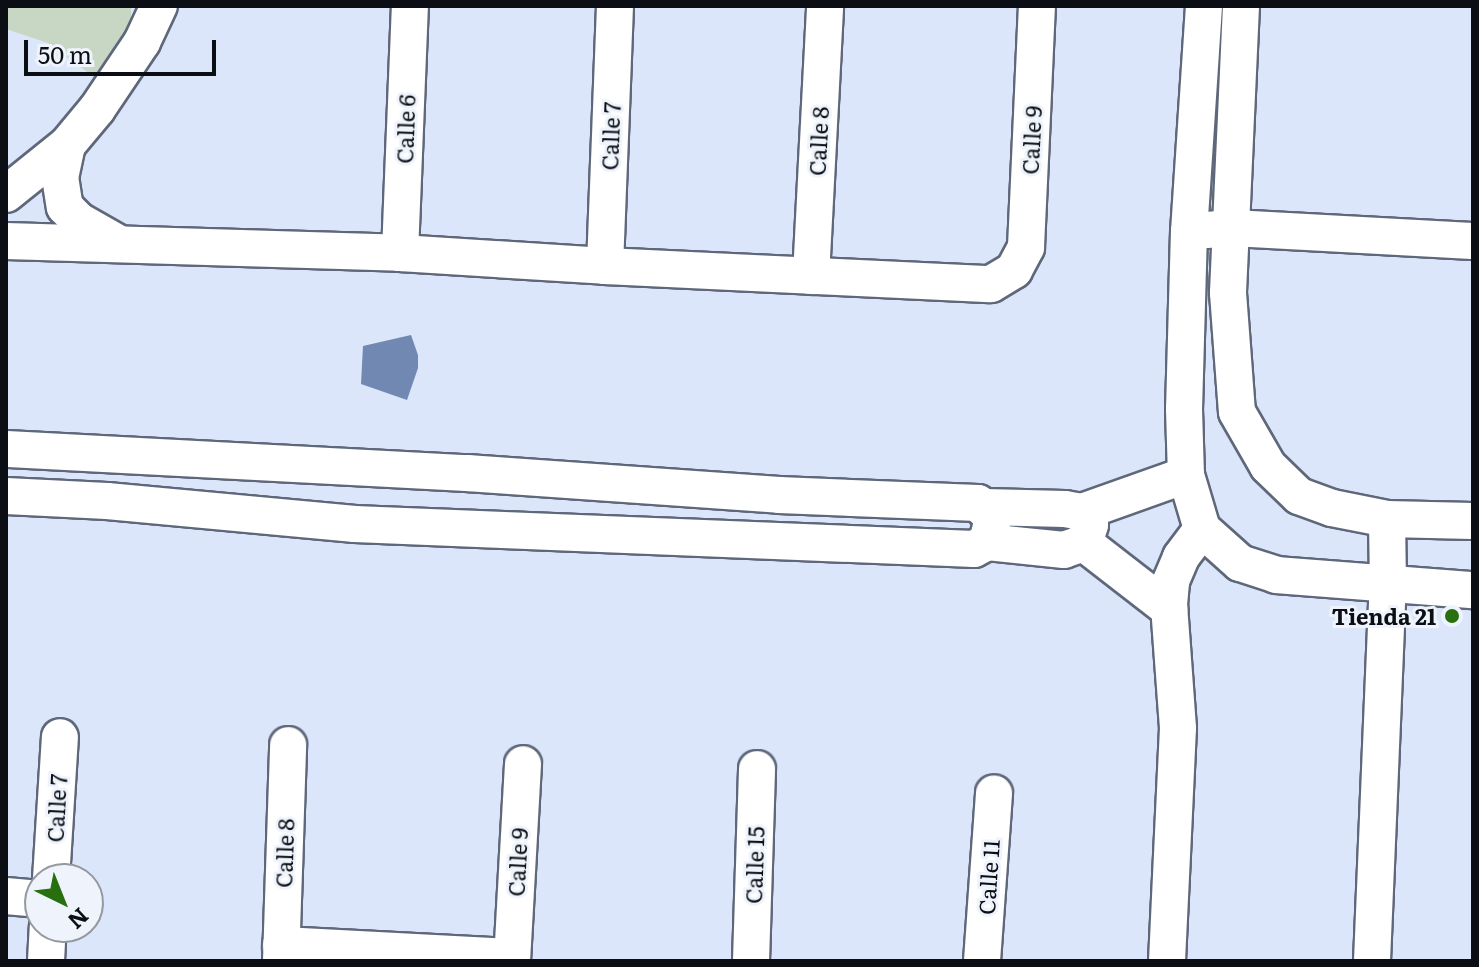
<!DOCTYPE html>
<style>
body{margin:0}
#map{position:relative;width:1479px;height:967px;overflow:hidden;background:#dbe6fa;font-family:Literata,serif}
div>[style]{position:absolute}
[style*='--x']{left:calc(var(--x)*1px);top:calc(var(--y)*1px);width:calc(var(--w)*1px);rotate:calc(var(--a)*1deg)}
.water>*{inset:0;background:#7188b2}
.building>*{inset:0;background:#c8d6c4}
.roads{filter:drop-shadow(2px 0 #5f687a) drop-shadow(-2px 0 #5f687a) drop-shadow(0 2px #5f687a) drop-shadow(0 -2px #5f687a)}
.minor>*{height:36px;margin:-18px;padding:0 18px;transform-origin:18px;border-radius:18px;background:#fff}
.dots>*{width:22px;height:22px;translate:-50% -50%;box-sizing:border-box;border:4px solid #eff3fb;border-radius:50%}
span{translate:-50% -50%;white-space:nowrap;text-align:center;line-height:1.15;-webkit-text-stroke:6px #eff3fb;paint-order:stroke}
.street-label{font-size:22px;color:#0b0f15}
.poi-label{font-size:22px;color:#0b0f15;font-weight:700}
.right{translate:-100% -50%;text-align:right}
.frame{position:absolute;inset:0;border:8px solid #0b0f15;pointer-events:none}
.north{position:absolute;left:24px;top:863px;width:80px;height:80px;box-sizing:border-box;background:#eff3fb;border:2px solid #94989f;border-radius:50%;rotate:137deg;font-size:22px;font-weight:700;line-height:32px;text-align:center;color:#0b0f15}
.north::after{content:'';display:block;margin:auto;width:28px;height:36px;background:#286f0f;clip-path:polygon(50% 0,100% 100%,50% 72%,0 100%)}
.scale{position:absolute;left:24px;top:40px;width:192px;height:36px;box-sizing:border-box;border:4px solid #0b0f15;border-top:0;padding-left:10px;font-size:24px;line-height:28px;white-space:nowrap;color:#0b0f15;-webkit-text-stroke:6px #eff3fb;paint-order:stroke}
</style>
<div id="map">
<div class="water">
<div style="clip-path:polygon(411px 335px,418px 355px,418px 368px,407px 400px,361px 384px,363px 346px)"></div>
</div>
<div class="building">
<div style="clip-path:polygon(6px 6px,131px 6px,131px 22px,128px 39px,107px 68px,94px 77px,48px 43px,6px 29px)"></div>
</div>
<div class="roads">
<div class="minor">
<div style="--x:1204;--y:6;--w:225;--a:93.8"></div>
<div style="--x:1189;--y:231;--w:178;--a:91.6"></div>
<div style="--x:1184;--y:409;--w:66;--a:88.3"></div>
<div style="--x:1186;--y:475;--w:56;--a:73.5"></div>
<div style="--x:1202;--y:529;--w:51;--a:41.8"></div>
<div style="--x:1240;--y:563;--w:38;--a:18"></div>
<div style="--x:1276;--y:575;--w:198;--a:4.4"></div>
<div style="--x:1241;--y:6;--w:287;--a:92.6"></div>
<div style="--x:1228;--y:293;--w:119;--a:85.7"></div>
<div style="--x:1237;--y:412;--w:62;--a:60.1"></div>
<div style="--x:1268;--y:466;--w:43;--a:44.1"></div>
<div style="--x:1299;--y:496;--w:35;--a:20"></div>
<div style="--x:1332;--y:508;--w:56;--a:11.3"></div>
<div style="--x:1387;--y:519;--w:86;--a:1.3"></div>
<div style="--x:67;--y:145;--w:33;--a:102"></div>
<div style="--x:60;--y:177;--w:30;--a:81"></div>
<div style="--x:65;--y:207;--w:20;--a:45"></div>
<div style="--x:79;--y:221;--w:43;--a:29.6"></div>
<div style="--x:6;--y:194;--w:78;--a:-38.8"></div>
<div style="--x:67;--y:145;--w:47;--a:-50.2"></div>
<div style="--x:97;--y:109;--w:81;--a:-56.1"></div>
<div style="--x:142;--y:42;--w:40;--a:-65"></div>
<div style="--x:1207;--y:230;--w:25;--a:-5"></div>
<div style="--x:1232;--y:228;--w:241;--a:3.1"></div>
<div style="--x:6;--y:241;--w:394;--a:1.7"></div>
<div style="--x:400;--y:253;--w:205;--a:3.6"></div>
<div style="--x:605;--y:266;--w:386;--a:2.7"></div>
<div style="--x:991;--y:284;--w:27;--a:-31"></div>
<div style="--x:1014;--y:270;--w:26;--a:-62"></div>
<div style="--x:1026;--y:247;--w:241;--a:-87.4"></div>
<div style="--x:400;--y:253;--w:247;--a:-87.7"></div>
<div style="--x:605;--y:266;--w:260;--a:-87.8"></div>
<div style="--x:811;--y:276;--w:270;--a:-87"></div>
<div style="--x:6;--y:449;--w:462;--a:3"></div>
<div style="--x:467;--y:473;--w:313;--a:4"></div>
<div style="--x:779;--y:495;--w:199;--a:2.3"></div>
<div style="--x:978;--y:503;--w:21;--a:45"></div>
<div style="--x:993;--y:518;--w:25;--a:104"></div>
<div style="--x:987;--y:542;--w:15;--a:152"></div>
<div style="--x:974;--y:549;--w:620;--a:-177.69"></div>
<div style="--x:355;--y:524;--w:249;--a:-174.7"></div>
<div style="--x:107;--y:501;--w:101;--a:-177.2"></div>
<div style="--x:985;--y:507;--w:80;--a:1.4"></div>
<div style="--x:1065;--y:509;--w:17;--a:10"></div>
<div style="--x:1082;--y:512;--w:15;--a:58"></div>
<div style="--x:1090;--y:525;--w:19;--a:108"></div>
<div style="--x:1084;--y:543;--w:21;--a:161"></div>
<div style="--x:1064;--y:550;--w:77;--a:-174.1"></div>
<div style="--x:1082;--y:512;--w:110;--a:-19.6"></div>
<div style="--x:1084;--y:543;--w:108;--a:37.8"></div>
<div style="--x:51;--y:879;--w:142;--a:-86.4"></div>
<div style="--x:6;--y:896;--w:34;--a:5"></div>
<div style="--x:281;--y:945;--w:231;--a:3"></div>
<div style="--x:46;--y:961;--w:34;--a:-87"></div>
<div style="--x:281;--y:961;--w:216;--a:-88.1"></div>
<div style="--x:512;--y:961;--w:197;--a:-86.8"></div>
<div style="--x:751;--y:961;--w:192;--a:-88.2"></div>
<div style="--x:982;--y:961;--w:168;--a:-85.9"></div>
<div style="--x:1167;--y:961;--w:233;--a:-87.3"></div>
<div style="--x:1178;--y:728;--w:123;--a:-94.2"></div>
<div style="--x:1169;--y:605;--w:24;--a:-85"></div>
<div style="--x:1171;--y:581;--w:26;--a:-67"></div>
<div style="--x:1181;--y:557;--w:35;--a:-53"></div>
<div style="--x:1372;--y:961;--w:377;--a:-87.6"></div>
<div style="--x:1388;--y:584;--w:65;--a:-90.9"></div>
</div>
</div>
<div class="dots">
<div style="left:1452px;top:616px;background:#286f0f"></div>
</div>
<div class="street-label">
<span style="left:405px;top:129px;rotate:-88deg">Calle 6</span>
<span style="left:610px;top:136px;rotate:-88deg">Calle 7</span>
<span style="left:1031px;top:140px;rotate:-87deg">Calle 9</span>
<span style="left:818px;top:141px;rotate:-87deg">Calle 8</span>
<span style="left:56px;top:808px;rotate:-87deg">Calle 7</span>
<span style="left:284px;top:853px;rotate:-88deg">Calle 8</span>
<span style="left:517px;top:862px;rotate:-87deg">Calle 9</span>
<span style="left:754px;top:865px;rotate:-88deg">Calle 15</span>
<span style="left:988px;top:877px;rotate:-86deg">Calle 11</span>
</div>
<div class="poi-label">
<span class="right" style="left:1436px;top:616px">Tienda 21</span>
</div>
<div class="frame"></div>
<div class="north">N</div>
<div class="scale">50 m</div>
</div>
